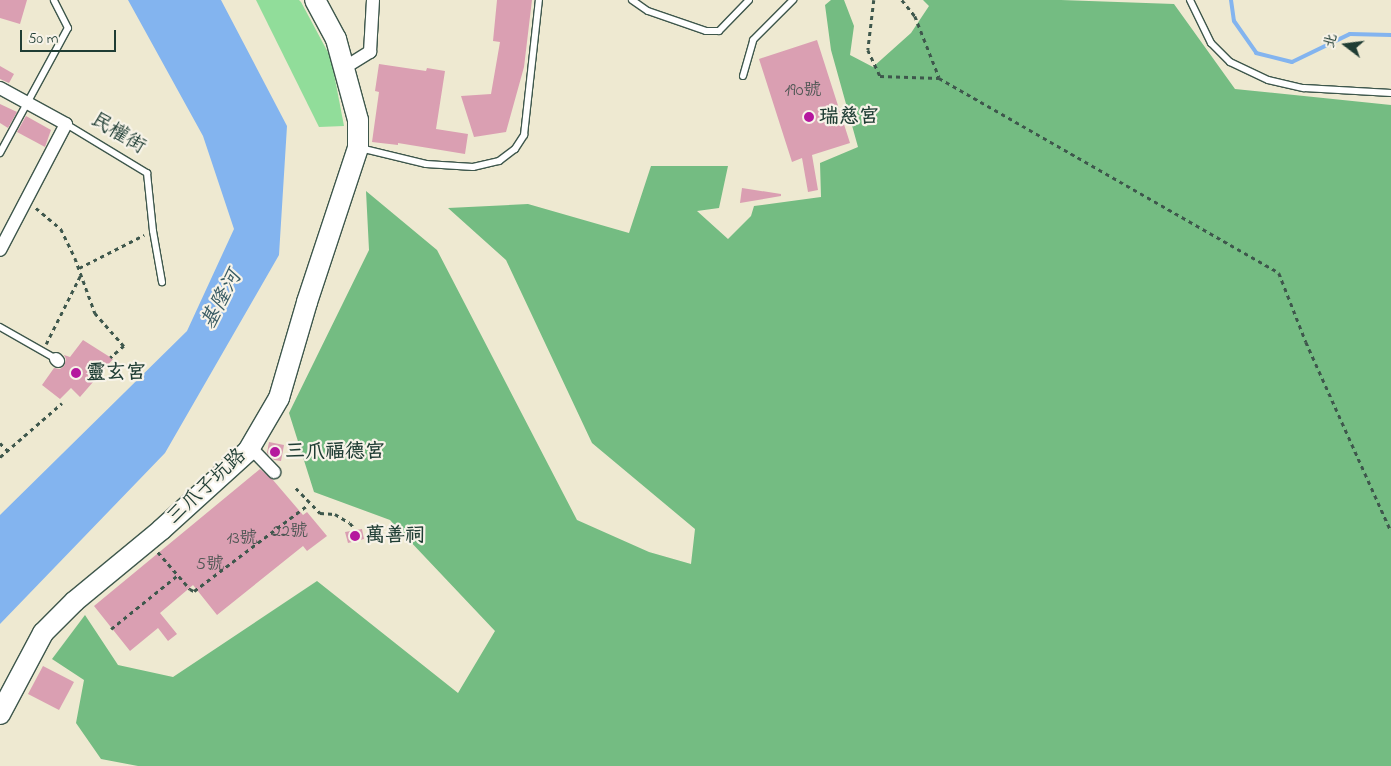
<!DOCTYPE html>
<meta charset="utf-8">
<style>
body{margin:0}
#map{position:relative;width:1391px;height:766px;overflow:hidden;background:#eee9d1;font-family:"Indie Flower","LXGW WenKai TC",sans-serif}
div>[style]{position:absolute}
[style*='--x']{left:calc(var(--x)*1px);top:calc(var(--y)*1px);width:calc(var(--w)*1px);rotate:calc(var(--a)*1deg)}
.green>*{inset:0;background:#91dd9a}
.forest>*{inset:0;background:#74bc82}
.water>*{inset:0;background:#83b4ef}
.stream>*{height:4px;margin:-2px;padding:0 2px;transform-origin:2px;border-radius:2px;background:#83b4ef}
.building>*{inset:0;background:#da9fb2}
.path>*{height:2.5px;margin-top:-1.25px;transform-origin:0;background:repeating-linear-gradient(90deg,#3e574c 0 4px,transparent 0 8px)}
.roads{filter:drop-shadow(1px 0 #3e574c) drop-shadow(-1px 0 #3e574c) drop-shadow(0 1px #3e574c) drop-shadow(0 -1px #3e574c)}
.lane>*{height:6px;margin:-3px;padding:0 3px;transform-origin:3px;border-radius:3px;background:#fff}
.street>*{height:12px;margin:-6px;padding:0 6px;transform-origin:6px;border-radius:6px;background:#fff}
.primary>*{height:20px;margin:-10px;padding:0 10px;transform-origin:10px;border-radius:10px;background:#fff}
.dots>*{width:14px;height:14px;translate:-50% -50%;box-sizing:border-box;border:2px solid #f7f3e8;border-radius:50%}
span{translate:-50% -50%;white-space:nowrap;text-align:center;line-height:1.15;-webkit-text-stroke:4.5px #f7f3e8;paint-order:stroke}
.number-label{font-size:18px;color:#4e5654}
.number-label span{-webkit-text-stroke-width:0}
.poi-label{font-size:20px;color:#1f3d34;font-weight:700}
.left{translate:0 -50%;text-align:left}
.street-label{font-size:20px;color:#1f3d34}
.water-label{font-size:21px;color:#385b63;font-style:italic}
.north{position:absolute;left:1321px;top:20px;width:50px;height:50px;-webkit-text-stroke:4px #f7f3e8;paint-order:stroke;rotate:285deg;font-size:14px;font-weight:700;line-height:20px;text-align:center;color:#1f3d34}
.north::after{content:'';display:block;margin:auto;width:18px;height:22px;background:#1f3d34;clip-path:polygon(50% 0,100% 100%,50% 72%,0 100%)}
.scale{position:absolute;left:20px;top:30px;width:96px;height:22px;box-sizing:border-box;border:2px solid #1f3d34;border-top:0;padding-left:6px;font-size:15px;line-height:18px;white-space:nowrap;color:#1f3d34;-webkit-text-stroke:4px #f7f3e8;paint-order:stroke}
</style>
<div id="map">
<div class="green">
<div style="clip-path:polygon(256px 0,299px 0,301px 2px,331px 58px,344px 126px,319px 127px)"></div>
</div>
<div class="forest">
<div style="clip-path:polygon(831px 0,844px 0,854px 26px,850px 55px,873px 67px,911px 33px,929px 6px,923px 0,1061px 0,1174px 4px,1235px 89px,1391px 105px,1391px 766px,138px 766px,101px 759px,76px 723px,84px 680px,52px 659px,85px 615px,118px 665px,173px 677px,317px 581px,458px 693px,495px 631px,390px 520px,314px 492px,289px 413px,369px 250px,366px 191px,437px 250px,577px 520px,649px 552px,691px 564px,695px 529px,592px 443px,506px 260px,448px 208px,528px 204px,629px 233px,651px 166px,728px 166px,719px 208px,697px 211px,728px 239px,751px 216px,754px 206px,821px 197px,820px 163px,858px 147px,831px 50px,825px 5px)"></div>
</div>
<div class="water">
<div style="clip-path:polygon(128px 0,221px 0,287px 126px,279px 255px,165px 453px,0 624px,0 515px,187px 331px,234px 229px,203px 136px)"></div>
</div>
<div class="stream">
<div style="--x:1231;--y:0;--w:21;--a:82"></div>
<div style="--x:1234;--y:21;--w:39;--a:55"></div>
<div style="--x:1256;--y:53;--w:37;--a:14"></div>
<div style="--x:1292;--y:62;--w:64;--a:-25.8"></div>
<div style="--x:1350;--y:34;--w:41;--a:1.4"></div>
</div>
<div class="building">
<div style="clip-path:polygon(0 0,27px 0,20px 24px,0 18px)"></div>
<div style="clip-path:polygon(497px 0,532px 0,524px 67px,506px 132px,474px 137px,461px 96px,491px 94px,500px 42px,493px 41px)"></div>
<div style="clip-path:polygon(817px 40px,850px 143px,812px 155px,818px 190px,808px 192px,802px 158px,792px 162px,759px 59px)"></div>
<div style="clip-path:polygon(379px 64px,426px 71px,427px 68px,445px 71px,436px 129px,468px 134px,465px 154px,398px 143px,398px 145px,372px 142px,379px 92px,375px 91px)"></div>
<div style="clip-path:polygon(0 66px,14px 74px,9px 83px,0 79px)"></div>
<div style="clip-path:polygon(0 104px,17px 112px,8px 128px,0 123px)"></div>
<div style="clip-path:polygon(26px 116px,51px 130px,45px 147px,17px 132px)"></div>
<div style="clip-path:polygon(742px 188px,781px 194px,781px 196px,740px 203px)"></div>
<div style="clip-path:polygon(83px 340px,113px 359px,80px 397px,71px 388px,60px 399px,42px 385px,54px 368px,60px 369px,64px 366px,66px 359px,64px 355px,70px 357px)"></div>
<div style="clip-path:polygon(269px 442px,284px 445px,281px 461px,274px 460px,267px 453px)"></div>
<div style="clip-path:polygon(260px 469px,273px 480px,303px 515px,307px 512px,327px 536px,307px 551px,303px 546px,217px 615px,193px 585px,160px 613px,177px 634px,168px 641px,158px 628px,130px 651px,94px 606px)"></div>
<div style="clip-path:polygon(362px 529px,364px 539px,348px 543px,345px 532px)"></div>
<div style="clip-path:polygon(43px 666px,74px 682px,59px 710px,28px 694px)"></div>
</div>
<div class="path">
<div style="--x:874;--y:0;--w:50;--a:96.8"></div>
<div style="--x:868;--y:50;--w:29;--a:65"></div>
<div style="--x:880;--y:76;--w:59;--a:1.9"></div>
<div style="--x:939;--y:78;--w:392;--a:29.8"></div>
<div style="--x:1279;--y:273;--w:74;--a:68.6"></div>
<div style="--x:1306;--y:342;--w:207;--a:65.8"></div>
<div style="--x:902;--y:0;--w:21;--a:51"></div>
<div style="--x:915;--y:16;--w:66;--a:68.5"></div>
<div style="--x:36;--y:208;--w:33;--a:40"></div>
<div style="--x:61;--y:229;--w:32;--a:64"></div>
<div style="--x:75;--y:258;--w:59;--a:70"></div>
<div style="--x:95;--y:313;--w:44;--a:48.7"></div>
<div style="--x:124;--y:346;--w:18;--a:139"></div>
<div style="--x:79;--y:268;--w:73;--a:-26.9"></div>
<div style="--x:46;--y:344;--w:76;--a:-63.4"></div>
<div style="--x:0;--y:443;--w:10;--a:45"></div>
<div style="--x:0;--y:457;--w:82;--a:-41.1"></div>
<div style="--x:296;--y:488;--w:35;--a:46"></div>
<div style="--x:320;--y:513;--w:15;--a:4"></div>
<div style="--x:335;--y:514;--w:17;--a:31"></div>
<div style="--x:350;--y:523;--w:8;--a:50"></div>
<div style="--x:158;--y:552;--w:49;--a:49.1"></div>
<div style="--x:190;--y:589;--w:4;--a:27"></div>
<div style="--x:194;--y:591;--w:144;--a:-37.1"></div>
<div style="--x:111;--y:629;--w:86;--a:-38.9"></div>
</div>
<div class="roads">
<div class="lane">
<div style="--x:632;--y:0;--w:19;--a:35"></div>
<div style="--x:648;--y:11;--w:61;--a:19"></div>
<div style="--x:706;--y:31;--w:13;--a:0"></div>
<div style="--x:719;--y:31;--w:43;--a:-45.9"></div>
<div style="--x:1190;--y:0;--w:48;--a:64"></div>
<div style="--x:1211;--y:43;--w:27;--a:45"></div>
<div style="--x:1230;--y:62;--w:42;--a:25.3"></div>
<div style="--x:1268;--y:80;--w:37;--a:13"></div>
<div style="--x:1304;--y:88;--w:87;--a:3.3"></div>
<div style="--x:743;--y:76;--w:37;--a:-74"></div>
<div style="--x:753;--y:40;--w:57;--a:-45"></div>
<div style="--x:66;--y:124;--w:95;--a:31.2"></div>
<div style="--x:147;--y:173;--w:58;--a:84.1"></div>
<div style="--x:153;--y:231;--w:52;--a:80"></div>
<div style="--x:360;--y:148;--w:68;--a:13.6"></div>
<div style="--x:426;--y:164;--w:47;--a:3.7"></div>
<div style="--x:473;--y:167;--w:27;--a:-13"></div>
<div style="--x:499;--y:161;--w:20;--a:-37"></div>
<div style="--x:515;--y:149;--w:17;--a:-57"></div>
<div style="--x:524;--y:135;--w:136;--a:-83.7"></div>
<div style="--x:0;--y:153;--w:142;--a:-61.5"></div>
<div style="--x:68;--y:28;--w:31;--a:-117"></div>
<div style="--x:0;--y:327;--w:64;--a:29.7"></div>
</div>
<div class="street">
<div style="--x:344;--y:68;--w:31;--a:-32"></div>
<div style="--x:370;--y:52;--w:52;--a:-86.7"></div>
<div style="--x:0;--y:88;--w:75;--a:28.6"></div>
<div style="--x:66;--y:124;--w:142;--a:117.6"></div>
<div style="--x:56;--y:359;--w:3;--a:45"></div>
<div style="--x:250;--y:447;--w:35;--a:46"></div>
</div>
<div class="primary">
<div style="--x:0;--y:714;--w:92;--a:-62"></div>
<div style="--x:43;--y:633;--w:45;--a:-45"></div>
<div style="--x:75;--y:601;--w:112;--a:-39.5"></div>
<div style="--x:161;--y:530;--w:118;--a:-42.2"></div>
<div style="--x:248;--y:451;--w:61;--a:-59.7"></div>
<div style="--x:279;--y:398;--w:100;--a:-73.7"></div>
<div style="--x:307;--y:302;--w:162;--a:-71.7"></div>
<div style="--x:358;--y:148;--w:28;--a:-90"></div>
<div style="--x:358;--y:120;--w:84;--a:-105.2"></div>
<div style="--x:336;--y:39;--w:44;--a:-118.3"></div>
</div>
</div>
<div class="dots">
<div style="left:809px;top:117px;background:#b5179e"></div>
<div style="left:76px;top:373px;background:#b5179e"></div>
<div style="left:275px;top:452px;background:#b5179e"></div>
<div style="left:355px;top:536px;background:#b5179e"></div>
</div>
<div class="number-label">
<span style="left:803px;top:91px">190號</span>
<span style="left:290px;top:532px">22號</span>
<span style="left:242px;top:539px">13號</span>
<span style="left:210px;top:565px">5號</span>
</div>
<div class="poi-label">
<span class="left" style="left:819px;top:117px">瑞慈宮</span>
<span class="left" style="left:86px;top:373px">靈玄宮</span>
<span class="left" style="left:285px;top:452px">三爪福德宮</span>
<span class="left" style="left:365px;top:536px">萬善祠</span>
</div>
<div class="street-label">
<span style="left:118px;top:134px;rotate:31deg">民權街</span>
<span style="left:207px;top:487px;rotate:-43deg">三爪子坑路</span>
</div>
<div class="water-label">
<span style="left:222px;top:300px;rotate:-62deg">基隆河</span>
</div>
<div class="north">北</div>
<div class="scale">50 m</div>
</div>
